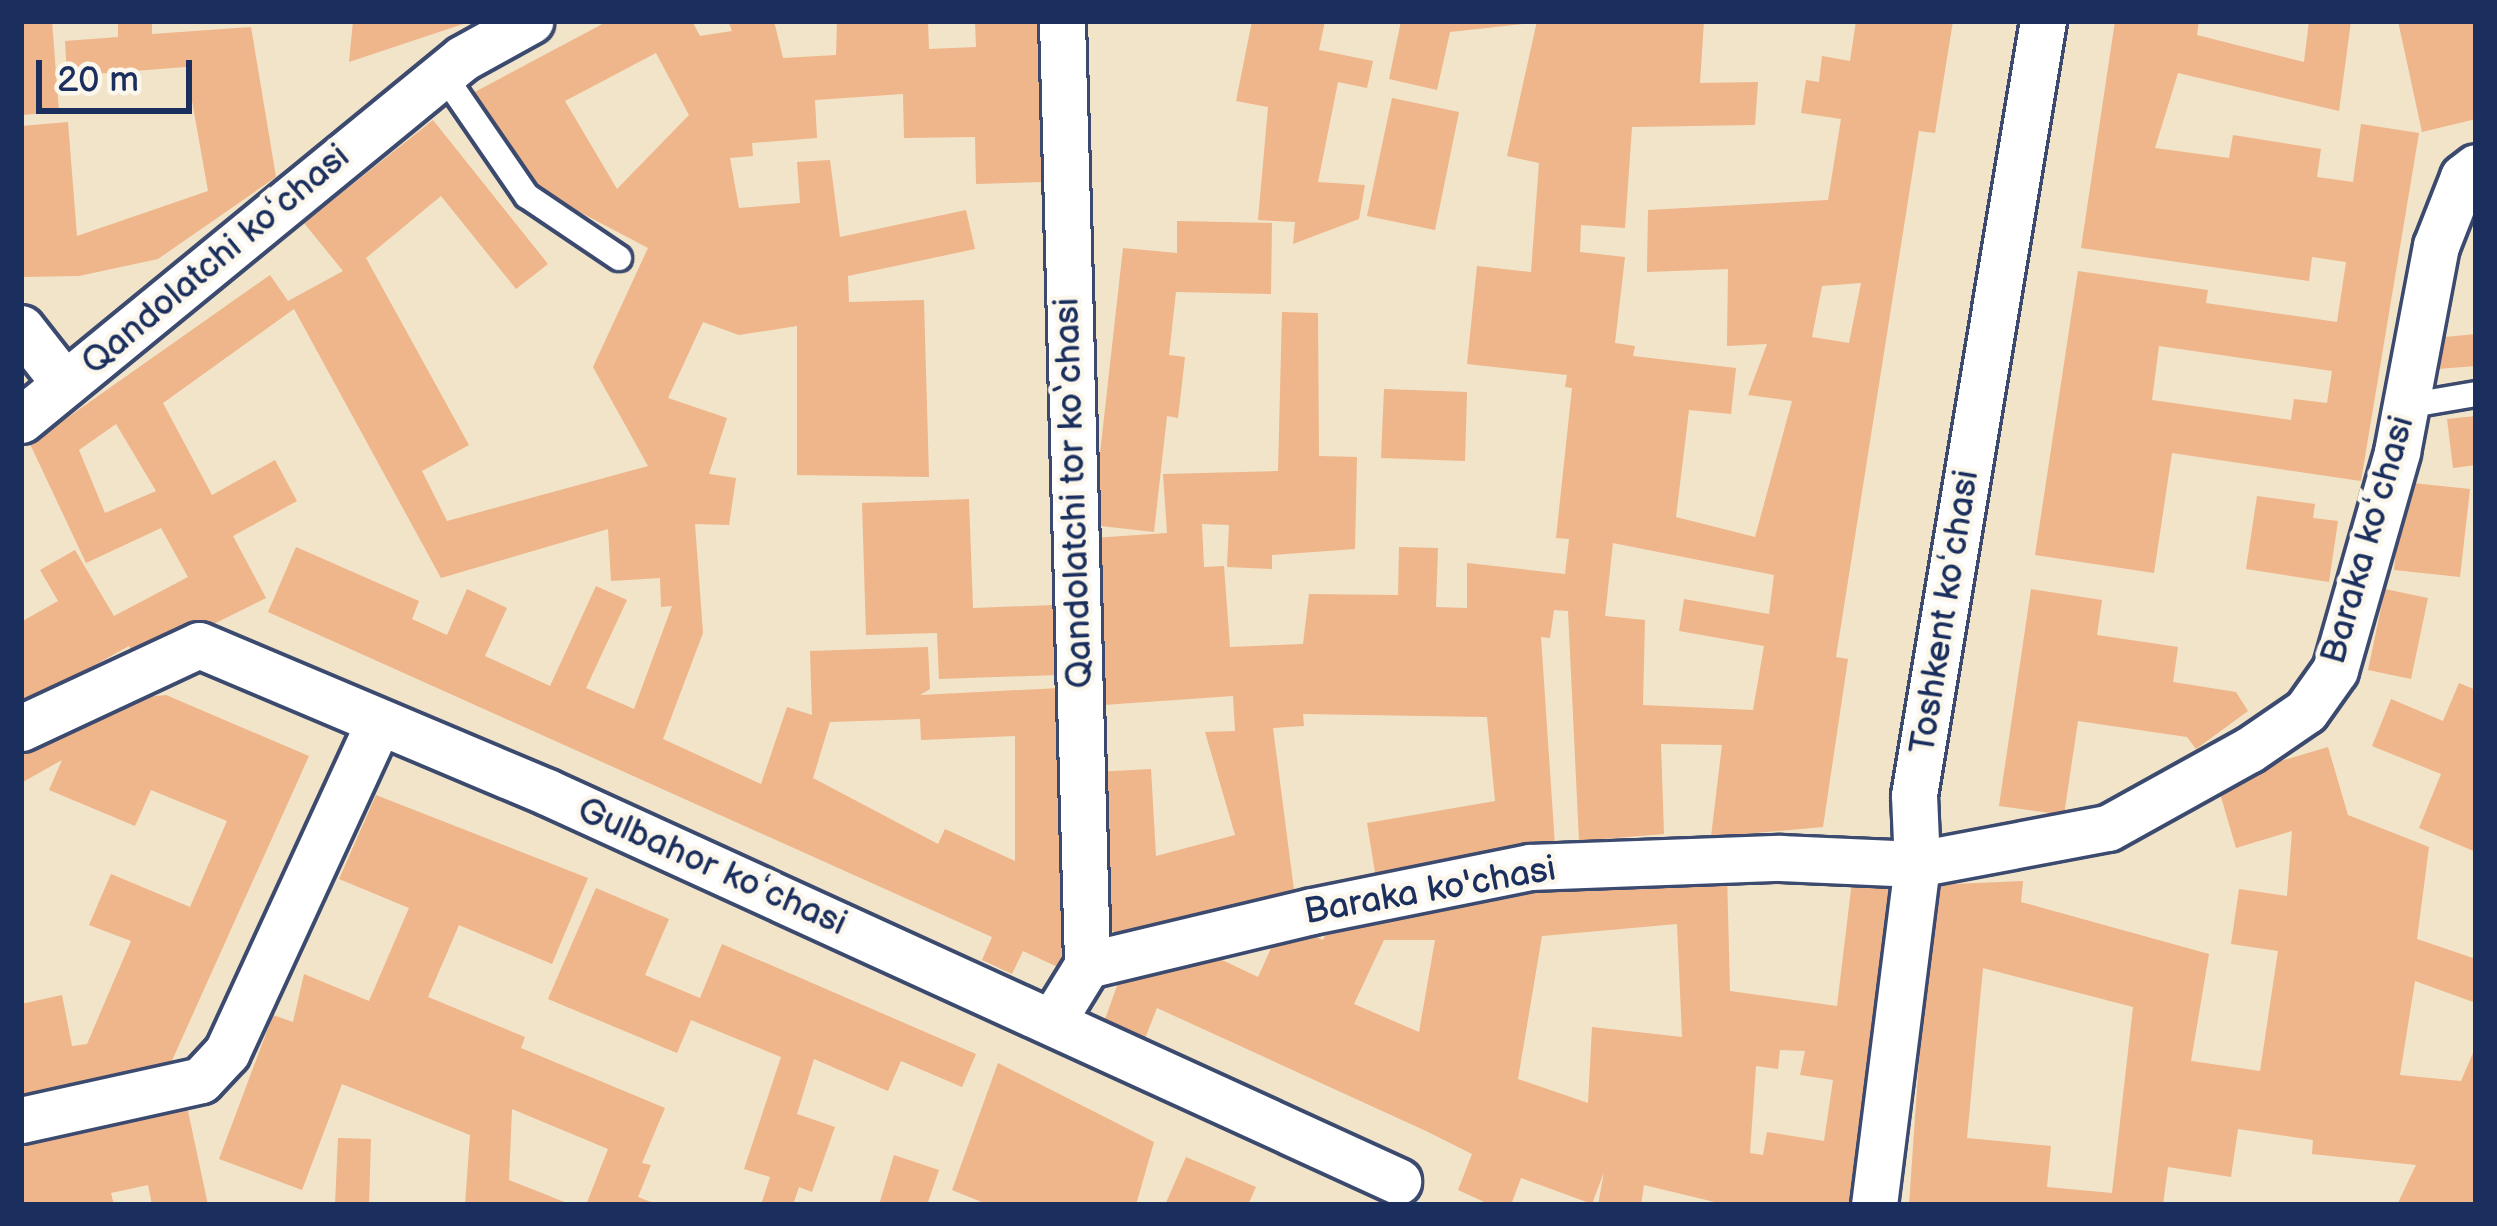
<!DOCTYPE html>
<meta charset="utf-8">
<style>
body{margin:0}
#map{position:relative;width:2497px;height:1226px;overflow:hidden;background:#f1e4c8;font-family:"Balsamiq Sans",sans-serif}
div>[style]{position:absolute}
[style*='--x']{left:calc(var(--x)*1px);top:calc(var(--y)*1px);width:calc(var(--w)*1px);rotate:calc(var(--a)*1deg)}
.building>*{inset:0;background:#efb58b}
.roads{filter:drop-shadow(3px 0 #3b4a6e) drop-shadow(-3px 0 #3b4a6e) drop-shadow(0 3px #3b4a6e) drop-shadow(0 -3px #3b4a6e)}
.service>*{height:24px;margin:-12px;padding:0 12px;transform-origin:12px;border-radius:12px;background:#fff}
.minor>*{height:45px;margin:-22.5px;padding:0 22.5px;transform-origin:22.5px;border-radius:22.5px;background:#fff}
span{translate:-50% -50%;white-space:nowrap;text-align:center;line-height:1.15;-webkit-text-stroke:9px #fbf7ec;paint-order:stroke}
.street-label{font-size:36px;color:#1b2f5e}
.frame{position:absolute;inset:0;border:24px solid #1b2f5e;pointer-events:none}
.scale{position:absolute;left:36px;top:60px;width:156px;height:54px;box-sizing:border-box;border:6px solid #1b2f5e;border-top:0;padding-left:15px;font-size:36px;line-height:42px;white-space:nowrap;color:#1b2f5e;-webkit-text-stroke:9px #fbf7ec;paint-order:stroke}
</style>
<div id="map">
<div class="building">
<div style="clip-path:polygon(21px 21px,52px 21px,59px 112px,21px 115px)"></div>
<div style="clip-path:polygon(118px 21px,152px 21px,152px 34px,251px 27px,276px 177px,158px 259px,79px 276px,21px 277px,21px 126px,68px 122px,77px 236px,208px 191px,186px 67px,67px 76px,65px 41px,118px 37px)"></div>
<div style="clip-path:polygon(353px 21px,472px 21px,349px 62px)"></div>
<div style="clip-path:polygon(evenodd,608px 21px,692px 21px,700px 36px,732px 31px,728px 21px,774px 21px,783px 58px,836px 55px,837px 21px,928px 21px,929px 49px,976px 47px,975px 21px,1042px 21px,1041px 182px,976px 184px,975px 137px,904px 138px,903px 94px,815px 100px,817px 138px,752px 143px,753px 156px,730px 158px,739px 208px,800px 203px,797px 162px,830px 160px,840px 237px,966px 210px,975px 249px,848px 276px,849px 302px,924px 300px,929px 477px,797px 475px,797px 326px,739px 335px,703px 322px,668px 398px,727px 418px,709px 474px,736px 478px,729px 525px,695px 524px,703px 633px,663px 739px,761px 784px,787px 707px,812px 715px,810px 651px,928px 647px,930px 689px,920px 695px,1060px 688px,1062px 969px,1023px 951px,1012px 974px,982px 960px,992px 937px,268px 612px,296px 547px,419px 601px,412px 619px,447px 635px,467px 589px,507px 608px,485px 656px,550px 686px,596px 586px,627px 600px,586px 688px,634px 709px,672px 606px,661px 607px,660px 578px,611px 581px,608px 529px,441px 578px,294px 309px,163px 403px,212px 495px,275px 460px,297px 501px,233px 536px,266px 598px,137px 662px,129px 646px,21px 706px,21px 622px,58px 601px,40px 570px,75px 550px,114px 616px,188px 577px,161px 528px,86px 563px,30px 444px,270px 275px,288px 301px,343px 271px,304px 223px,433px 120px,548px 264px,516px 289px,441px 196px,366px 258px,469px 445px,422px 471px,447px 521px,648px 466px,593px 367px,648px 248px,519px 180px,473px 93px,608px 21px,656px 53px,689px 115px,617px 189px,565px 101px,656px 53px,608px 21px,116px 424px,156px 491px,105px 513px,79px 450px,116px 424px,608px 21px,920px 719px,921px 740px,1015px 736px,1015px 861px,945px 829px,938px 844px,813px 778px,830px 722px,920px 719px)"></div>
<div style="clip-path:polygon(1252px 21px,1325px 21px,1319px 50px,1373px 61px,1367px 88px,1338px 82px,1318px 182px,1365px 185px,1359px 219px,1293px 244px,1295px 222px,1258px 220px,1268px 107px,1236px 101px)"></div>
<div style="clip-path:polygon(1401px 21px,1523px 21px,1523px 24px,1450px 32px,1437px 90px,1389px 79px)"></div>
<div style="clip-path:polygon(evenodd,1537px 21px,1704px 21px,1700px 83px,1758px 82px,1755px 125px,1632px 127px,1625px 228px,1581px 225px,1580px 252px,1625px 257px,1615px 343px,1635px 346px,1633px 356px,1736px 368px,1731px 414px,1689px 410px,1676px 517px,1755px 537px,1792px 401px,1748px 395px,1767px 344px,1727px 346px,1728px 269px,1647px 272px,1648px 210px,1828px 200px,1841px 119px,1801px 113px,1806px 80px,1819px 82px,1822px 56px,1850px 61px,1856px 21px,1953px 21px,1935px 133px,1919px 131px,1836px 657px,1848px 659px,1823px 827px,1711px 837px,1722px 745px,1661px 744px,1664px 834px,1579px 841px,1568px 611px,1554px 610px,1550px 638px,1541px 637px,1555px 846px,1376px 879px,1367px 823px,1495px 801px,1487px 717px,1303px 714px,1304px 726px,1273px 728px,1294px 890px,1118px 938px,1098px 912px,1095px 772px,1151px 769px,1156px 856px,1235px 835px,1205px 732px,1235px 731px,1233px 696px,1103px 705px,1093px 538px,1167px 533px,1163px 474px,1278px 471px,1282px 312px,1318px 313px,1319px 456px,1357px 457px,1355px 549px,1272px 555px,1272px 569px,1227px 567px,1229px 525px,1202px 524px,1204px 567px,1224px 566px,1230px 647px,1303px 644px,1309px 594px,1398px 595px,1399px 547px,1438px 548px,1436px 607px,1467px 608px,1467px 563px,1565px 574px,1569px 539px,1556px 538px,1572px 388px,1565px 387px,1567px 375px,1467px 364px,1477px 266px,1531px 272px,1539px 163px,1507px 156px,1537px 21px,1861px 283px,1849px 343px,1812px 337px,1822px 286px,1861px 283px,1537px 21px,1613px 543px,1774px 575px,1769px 614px,1684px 599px,1679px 631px,1764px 646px,1753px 710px,1643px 705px,1645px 620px,1605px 616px,1613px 543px)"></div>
<div style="clip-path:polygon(evenodd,2115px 21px,2199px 21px,2197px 35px,2304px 62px,2309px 21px,2351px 21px,2339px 111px,2178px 73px,2155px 148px,2229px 158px,2233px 135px,2321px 149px,2317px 177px,2353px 182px,2361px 124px,2419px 133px,2361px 481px,2172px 453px,2154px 573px,2035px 555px,2078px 271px,2208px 290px,2206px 303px,2337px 322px,2346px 262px,2312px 257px,2309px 281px,2081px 248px,2115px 21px,2159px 346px,2332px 371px,2327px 403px,2294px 399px,2291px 420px,2152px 400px,2159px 346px)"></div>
<div style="clip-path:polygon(2398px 21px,2476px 21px,2476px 119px,2422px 132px)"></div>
<div style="clip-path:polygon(1392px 98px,1459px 112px,1435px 230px,1367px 216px)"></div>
<div style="clip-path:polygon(1177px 221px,1272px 223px,1271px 294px,1176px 292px,1169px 355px,1185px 357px,1178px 418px,1167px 416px,1154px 532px,1092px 525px,1123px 248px,1177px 253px)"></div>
<div style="clip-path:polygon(2476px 334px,2476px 366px,2438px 369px,2435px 338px)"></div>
<div style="clip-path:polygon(1384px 389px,1467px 392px,1465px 461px,1381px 458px)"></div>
<div style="clip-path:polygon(2476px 416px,2476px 465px,2453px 468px,2447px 419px)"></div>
<div style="clip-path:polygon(2403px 482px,2470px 489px,2460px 577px,2394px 570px)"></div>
<div style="clip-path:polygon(2257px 496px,2315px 504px,2313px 518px,2338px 521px,2329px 582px,2246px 569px)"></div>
<div style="clip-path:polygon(969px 499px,973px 608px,1054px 605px,1057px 675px,939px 679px,937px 633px,866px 635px,862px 503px)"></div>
<div style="clip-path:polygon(2031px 589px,2102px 600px,2097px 635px,2178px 647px,2173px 682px,2236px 692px,2248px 711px,2196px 749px,2187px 737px,2078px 721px,2064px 815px,1999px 806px)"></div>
<div style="clip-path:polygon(2385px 589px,2428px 598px,2411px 679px,2368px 670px)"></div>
<div style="clip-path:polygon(2459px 683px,2476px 690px,2476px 852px,2419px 828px,2441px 774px,2372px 746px,2391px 699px,2443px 721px)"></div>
<div style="clip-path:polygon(166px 695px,309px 756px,165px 1076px,21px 1096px,21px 1004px,62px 995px,72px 1046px,87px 1044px,131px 941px,89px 925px,111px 874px,190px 907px,227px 821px,151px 790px,135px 826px,49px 790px,62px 760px,21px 783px,21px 741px,86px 703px)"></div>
<div style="clip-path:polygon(evenodd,2328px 747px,2348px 815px,2429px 847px,2417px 939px,2476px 959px,2476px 1003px,2415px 981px,2400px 1075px,2461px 1081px,2476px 1046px,2476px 1205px,2397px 1205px,2416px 1165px,2312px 1154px,2313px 1140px,2238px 1129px,2231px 1177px,2168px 1167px,2163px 1205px,1909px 1205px,1931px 885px,2023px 881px,2021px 902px,2209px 954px,2191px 1061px,2260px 1071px,2278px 951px,2231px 944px,2239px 889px,2287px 896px,2292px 831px,2236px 848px,2216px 780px,2328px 747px,1983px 968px,2133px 1007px,2112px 1193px,2047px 1187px,2051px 1146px,1967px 1138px,1983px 968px)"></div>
<div style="clip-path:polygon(376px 795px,588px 878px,552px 964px,459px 925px,428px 997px,525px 1037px,521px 1048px,665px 1108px,642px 1163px,651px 1165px,638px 1197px,659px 1205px,586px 1205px,608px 1149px,512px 1109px,509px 1180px,572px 1205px,465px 1205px,470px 1135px,342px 1084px,302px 1190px,219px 1159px,273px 1015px,293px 1022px,304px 974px,369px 1001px,409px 908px,339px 879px)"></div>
<div style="clip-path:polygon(evenodd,1727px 873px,1730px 991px,1837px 1006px,1852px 881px,1900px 887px,1852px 1205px,1727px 1205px,1644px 1185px,1641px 1205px,1598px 1205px,1604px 1172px,1592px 1204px,1521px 1178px,1511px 1205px,1491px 1205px,1458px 1190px,1472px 1154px,1426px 1131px,1157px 1008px,1144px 1041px,1104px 1022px,1121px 975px,1186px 943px,1258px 977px,1283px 922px,1323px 940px,1336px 911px,1492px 889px,1727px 873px,1677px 924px,1682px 1037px,1592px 1027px,1588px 1103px,1518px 1079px,1542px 936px,1677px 924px,1727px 873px,1384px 940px,1435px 940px,1419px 1032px,1354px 1004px,1384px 940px,1727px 873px,1780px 1050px,1805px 1051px,1800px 1075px,1833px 1080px,1824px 1141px,1767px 1132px,1763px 1155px,1750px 1153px,1756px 1066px,1778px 1069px,1780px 1050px)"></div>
<div style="clip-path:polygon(596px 888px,669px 919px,645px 975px,700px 998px,722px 944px,976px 1054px,962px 1087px,901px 1061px,888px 1091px,814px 1059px,797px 1114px,835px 1127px,812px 1192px,799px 1187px,793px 1205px,761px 1205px,770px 1177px,744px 1169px,781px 1057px,691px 1020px,677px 1053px,548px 999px)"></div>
<div style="clip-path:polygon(998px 1063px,1154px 1142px,1136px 1205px,989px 1205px,952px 1190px)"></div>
<div style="clip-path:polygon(185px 1097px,208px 1205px,152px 1205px,148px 1185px,111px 1193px,114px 1205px,21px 1205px,21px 1132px)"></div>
<div style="clip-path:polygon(338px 1138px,371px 1139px,369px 1205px,335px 1205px)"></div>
<div style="clip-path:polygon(894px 1155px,939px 1170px,927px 1205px,879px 1205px)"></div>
<div style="clip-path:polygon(1186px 1157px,1256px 1187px,1248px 1205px,1165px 1205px)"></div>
</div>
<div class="roads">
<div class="service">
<div style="--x:443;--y:74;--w:148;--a:55.5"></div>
<div style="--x:527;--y:196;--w:111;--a:34"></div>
<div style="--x:2406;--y:406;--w:71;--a:-9.7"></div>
</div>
<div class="minor">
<div style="--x:1062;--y:21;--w:944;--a:88.48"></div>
<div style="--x:21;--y:328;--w:71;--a:51.8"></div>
<div style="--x:21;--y:420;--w:571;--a:-39.32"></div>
<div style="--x:463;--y:58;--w:77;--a:-28.9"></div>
<div style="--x:21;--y:728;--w:196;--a:-25"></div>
<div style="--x:199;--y:645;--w:378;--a:22.9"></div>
<div style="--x:547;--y:792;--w:936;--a:24.57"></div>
<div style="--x:1052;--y:1022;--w:67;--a:-58.4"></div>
<div style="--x:1087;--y:965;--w:231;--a:-13.5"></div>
<div style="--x:1312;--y:911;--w:222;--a:-11.4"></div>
<div style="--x:1530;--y:867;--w:250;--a:-2.1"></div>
<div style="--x:1780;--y:858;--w:137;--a:2.5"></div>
<div style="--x:1917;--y:864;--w:194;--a:-10.7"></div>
<div style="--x:2108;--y:828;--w:161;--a:-29"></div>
<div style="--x:2249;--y:750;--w:69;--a:-34.4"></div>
<div style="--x:2306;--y:711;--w:50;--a:-54.7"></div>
<div style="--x:2335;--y:670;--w:227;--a:-74.1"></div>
<div style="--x:2397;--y:452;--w:210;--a:-79.3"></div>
<div style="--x:2436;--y:246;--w:74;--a:-68.6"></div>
<div style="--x:2463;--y:177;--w:16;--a:-38"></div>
<div style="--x:21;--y:1120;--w:184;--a:-12.5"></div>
<div style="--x:201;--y:1080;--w:38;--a:-47"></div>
<div style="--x:227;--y:1052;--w:361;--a:-65.3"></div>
<div style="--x:1874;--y:1205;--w:344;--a:-82.8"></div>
<div style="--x:1917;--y:864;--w:69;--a:-92.5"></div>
<div style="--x:1914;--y:795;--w:785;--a:-80.54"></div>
</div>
</div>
<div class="street-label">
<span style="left:216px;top:260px;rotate:-40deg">Qandolatchi koʻchasi</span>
<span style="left:1074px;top:493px;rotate:-92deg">Qandolatchi tor ko‘chasi</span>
<span style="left:2368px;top:540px;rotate:-74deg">Baraka koʻchasi</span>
<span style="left:1945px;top:612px;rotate:-81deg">Toshkent koʻchasi</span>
<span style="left:712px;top:867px;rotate:24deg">Gulbahor koʻchasi</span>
<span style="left:1430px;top:891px;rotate:-10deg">Baraka ko'chasi</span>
</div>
<div class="frame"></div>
<div class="scale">20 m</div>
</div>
